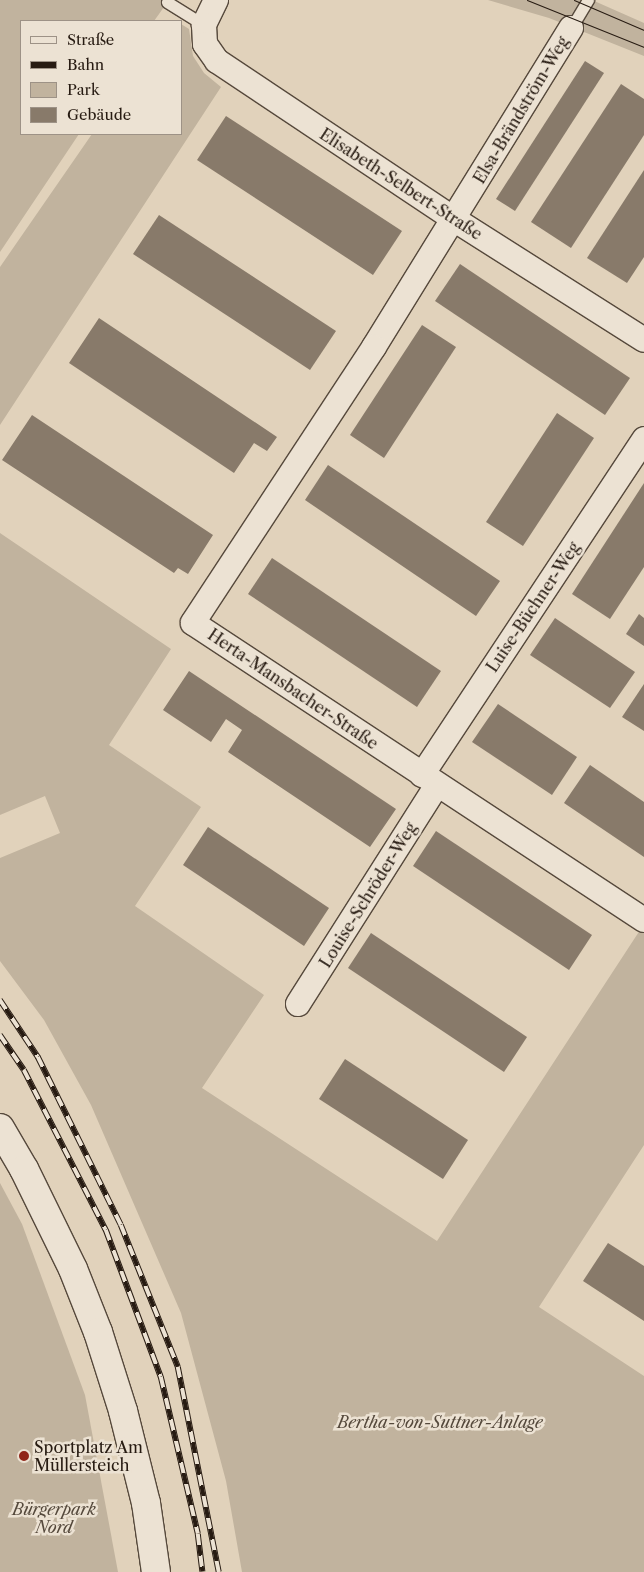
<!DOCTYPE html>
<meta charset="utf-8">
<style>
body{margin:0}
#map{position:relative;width:644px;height:1572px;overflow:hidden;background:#e1d2bb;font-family:"Libre Caslon Text",serif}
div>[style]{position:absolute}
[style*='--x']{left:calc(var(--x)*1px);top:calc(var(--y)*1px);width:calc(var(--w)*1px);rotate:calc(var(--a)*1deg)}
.green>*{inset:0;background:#c1b39e}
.building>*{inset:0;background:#887a6a}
.roads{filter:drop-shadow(1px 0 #56493c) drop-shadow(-1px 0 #56493c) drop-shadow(0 1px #56493c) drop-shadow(0 -1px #56493c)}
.lane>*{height:11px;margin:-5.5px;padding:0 5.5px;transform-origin:5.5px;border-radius:5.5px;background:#ece2d3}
.street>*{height:24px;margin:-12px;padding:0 12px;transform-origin:12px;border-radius:12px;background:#ece2d3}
.secondary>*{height:28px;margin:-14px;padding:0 14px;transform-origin:14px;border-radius:14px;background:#ece2d3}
.tram>*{height:1px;margin:-0.5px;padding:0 0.5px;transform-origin:0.5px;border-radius:0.5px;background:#271b12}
.rail>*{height:5.5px;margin-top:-2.75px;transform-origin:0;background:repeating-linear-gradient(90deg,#ece2d3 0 11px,#271b12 0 22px);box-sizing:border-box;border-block:1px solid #271b12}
.dots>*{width:14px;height:14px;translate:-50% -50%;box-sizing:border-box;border:2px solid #ece2d3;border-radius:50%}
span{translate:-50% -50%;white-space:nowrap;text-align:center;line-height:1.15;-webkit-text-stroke:5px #ece2d3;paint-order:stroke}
.street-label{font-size:16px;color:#271b12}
.park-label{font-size:16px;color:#55493c;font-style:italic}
.poi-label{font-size:16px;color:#271b12}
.left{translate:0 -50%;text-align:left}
.legend{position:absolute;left:20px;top:20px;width:162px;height:115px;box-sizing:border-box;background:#ece2d3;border:1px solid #9d9286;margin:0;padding:6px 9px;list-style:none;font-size:15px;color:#271b12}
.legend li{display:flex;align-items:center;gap:10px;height:25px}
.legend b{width:25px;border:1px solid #9d9286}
</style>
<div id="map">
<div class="green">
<div style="clip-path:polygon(0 0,169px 0,154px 21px,21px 21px,21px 134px,79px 134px,0 252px)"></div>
<div style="clip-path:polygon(488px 0,592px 0,644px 23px,644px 56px,549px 18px)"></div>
<div style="clip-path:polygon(181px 24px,189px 29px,193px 56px,204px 73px,221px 87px,0 425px,0 267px,92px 134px,181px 134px)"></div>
<div style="clip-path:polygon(0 533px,171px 649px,109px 745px,201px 807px,135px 906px,264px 995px,202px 1088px,437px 1241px,644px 924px,644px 1145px,539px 1307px,644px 1376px,644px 1572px,242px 1572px,226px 1481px,181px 1313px,91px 1105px,44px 1020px,0 961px,0 858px,60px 833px,45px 796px,0 815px)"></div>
<div style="clip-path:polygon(0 1183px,22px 1224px,85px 1395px,118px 1572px,0 1572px)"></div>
</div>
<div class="building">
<div style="clip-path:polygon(585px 61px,604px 73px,515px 211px,496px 199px)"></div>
<div style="clip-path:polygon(621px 84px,644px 99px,644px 135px,571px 248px,531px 222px)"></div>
<div style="clip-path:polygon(226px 116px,402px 231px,373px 275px,197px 160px)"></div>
<div style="clip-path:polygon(644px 170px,644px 257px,627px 283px,587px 258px)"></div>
<div style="clip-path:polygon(159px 215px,336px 331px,310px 370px,133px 254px)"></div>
<div style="clip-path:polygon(460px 264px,630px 378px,605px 415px,435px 301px)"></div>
<div style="clip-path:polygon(99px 318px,277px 437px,267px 451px,254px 443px,234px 473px,69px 363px)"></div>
<div style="clip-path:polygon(422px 325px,456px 347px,384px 458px,350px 435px)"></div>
<div style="clip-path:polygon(557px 413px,594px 438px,523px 546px,486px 522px)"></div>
<div style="clip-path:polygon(32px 415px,213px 535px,188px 574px,178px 568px,174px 573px,2px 460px)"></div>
<div style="clip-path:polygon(328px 465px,500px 581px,476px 616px,305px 500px)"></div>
<div style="clip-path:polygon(644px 483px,644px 567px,610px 619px,572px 594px)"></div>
<div style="clip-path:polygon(272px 558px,441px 671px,417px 707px,248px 594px)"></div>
<div style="clip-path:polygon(639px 614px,644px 618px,644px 646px,626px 634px)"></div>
<div style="clip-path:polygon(555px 618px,635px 672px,610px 708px,530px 655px)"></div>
<div style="clip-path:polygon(189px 671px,396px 809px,370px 847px,228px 752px,242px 730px,226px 719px,211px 742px,163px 710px)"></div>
<div style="clip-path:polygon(644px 684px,644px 731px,622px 717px)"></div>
<div style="clip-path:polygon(498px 704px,577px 757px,552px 795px,472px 742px)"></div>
<div style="clip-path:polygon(590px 765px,644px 802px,644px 857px,564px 803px)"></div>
<div style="clip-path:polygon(208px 827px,329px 908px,304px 946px,183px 865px)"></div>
<div style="clip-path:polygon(436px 831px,592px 935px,569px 970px,413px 866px)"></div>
<div style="clip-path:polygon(371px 933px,527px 1037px,504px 1072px,348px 968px)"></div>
<div style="clip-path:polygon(345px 1059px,468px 1140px,443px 1179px,319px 1099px)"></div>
<div style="clip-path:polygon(608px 1243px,644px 1266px,644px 1321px,583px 1281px)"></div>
</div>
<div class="roads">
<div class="lane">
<div style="--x:167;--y:2;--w:44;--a:31.9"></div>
<div style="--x:571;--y:28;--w:33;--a:-59"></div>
</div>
<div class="street">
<div style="--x:216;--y:0;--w:28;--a:116"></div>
<div style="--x:204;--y:25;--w:19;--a:87"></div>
<div style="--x:205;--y:44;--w:21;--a:55"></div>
<div style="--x:217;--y:61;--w:283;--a:33.7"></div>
<div style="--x:452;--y:218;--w:227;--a:32.4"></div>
<div style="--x:571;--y:28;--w:375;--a:121.7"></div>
<div style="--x:374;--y:347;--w:330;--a:123.3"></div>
<div style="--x:193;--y:623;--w:540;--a:33.37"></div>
<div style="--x:422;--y:775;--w:403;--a:-56.5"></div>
<div style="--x:298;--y:1004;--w:259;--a:-57.6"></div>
</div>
<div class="secondary">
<div style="--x:0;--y:1128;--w:48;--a:59.7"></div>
<div style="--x:24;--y:1169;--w:111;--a:63.9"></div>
<div style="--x:73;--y:1269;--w:68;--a:68.4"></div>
<div style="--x:98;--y:1332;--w:83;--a:72.4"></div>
<div style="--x:123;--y:1411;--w:95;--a:76"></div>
<div style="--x:146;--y:1503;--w:70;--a:81.8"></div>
</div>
</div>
<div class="tram">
<div style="--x:527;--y:0;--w:126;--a:21.9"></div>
<div style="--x:574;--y:0;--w:76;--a:23.2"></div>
</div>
<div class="rail">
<div style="--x:0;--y:1000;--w:69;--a:56.3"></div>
<div style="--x:38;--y:1057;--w:187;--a:63.7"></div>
<div style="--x:121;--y:1225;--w:153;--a:68.1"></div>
<div style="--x:178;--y:1367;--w:209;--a:78.7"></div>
<div style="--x:0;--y:1035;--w:42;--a:55.6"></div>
<div style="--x:24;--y:1070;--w:180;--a:62.9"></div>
<div style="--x:106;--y:1230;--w:157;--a:69.5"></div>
<div style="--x:161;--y:1377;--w:161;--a:76.7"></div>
<div style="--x:198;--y:1534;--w:38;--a:83"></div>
</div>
<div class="dots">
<div style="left:24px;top:1456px;background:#8f2418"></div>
</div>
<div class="street-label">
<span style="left:521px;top:110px;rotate:-59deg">Elsa-Brändström-Weg</span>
<span style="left:401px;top:184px;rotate:33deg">Elisabeth-Selbert-Straße</span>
<span style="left:533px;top:607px;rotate:-56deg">Luise-Büchner-Weg</span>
<span style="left:293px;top:689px;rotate:34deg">Herta-Mansbacher-Straße</span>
<span style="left:368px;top:895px;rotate:-58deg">Louise-Schröder-Weg</span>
</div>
<div class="park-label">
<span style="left:440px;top:1422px">Bertha-von-Suttner-Anlage</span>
<span style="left:54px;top:1518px">Bürgerpark<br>Nord</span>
</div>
<div class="poi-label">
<span class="left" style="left:34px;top:1456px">Sportplatz Am<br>Müllersteich</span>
</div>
<ul class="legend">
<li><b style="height:6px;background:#ece2d3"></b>Straße</li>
<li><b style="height:6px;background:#271b12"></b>Bahn</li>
<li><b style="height:14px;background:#c1b39e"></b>Park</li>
<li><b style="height:14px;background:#887a6a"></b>Gebäude</li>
</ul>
</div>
